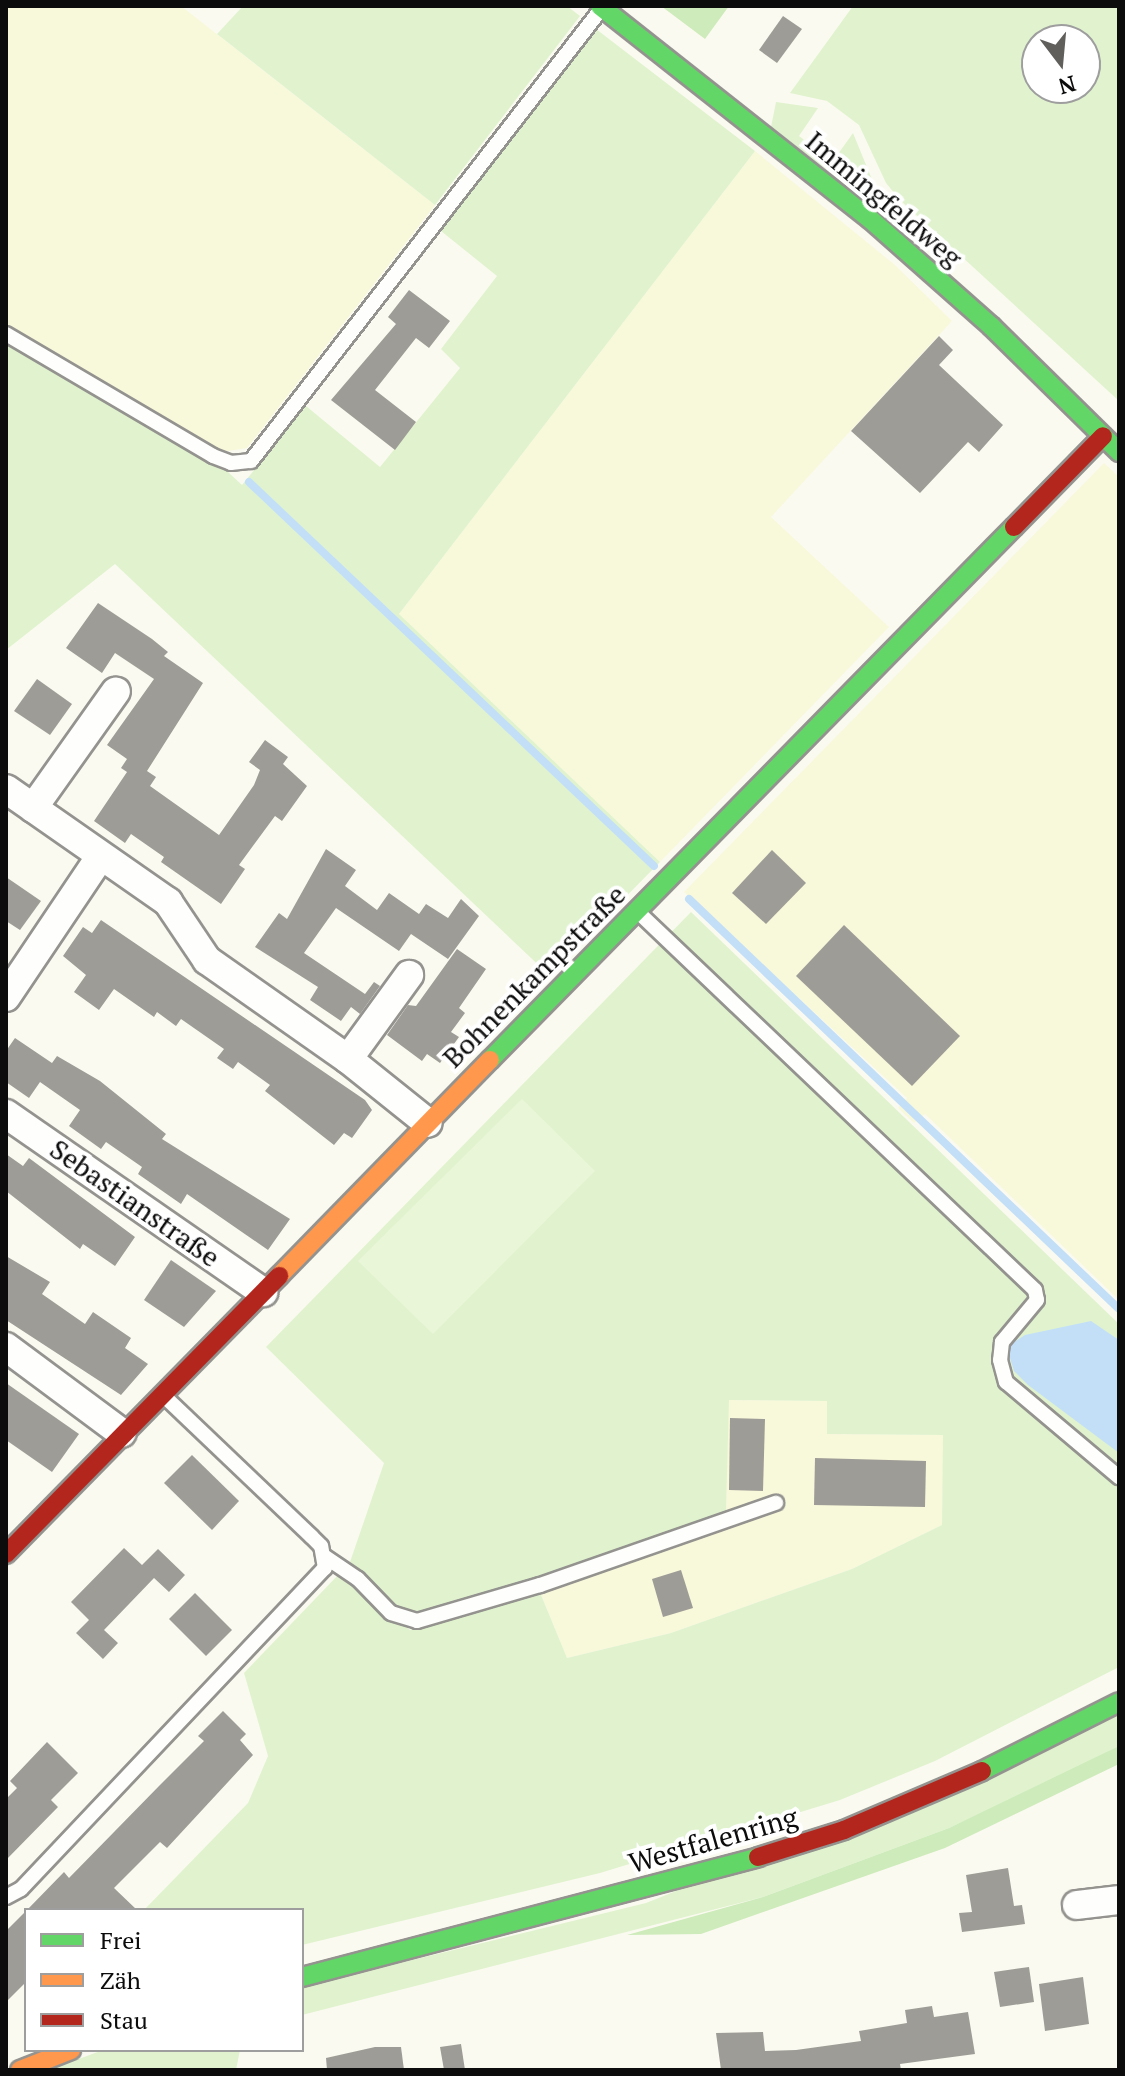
<!DOCTYPE html>
<meta charset="utf-8">
<style>
body{margin:0}
#map{position:relative;width:1125px;height:2076px;overflow:hidden;background:#fbfaf0;font-family:"PT Serif",serif}
div>[style]{position:absolute}
[style*='--x']{left:calc(var(--x)*1px);top:calc(var(--y)*1px);width:calc(var(--w)*1px);rotate:calc(var(--a)*1deg)}
.farmland>*{inset:0;background:#f8f8db}
.green>*{inset:0;background:#e0f3ce}
.forest>*{inset:0;background:#ceebbb}
.pitch>*{inset:0;background:#eaf6d8}
.water>*{inset:0;background:#c3dff8}
.stream>*{height:8px;margin:-4px;padding:0 4px;transform-origin:4px;border-radius:4px;background:#c3dff8}
.building>*{inset:0;background:#9e9c96}
.roads{filter:drop-shadow(2px 0 #94938f) drop-shadow(-2px 0 #94938f) drop-shadow(0 2px #94938f) drop-shadow(0 -2px #94938f)}
.lane>*{height:14px;margin:-7px;padding:0 7px;transform-origin:7px;border-radius:7px;background:#fefefd}
.street>*{height:28px;margin:-14px;padding:0 14px;transform-origin:14px;border-radius:14px;background:#fefefd}
.fast>*{height:18px;margin:-9px;padding:0 9px;transform-origin:9px;border-radius:9px;background:#63d668}
.slow>*{height:18px;margin:-9px;padding:0 9px;transform-origin:9px;border-radius:9px;background:#ff974d}
.jam>*{height:18px;margin:-9px;padding:0 9px;transform-origin:9px;border-radius:9px;background:#b3261e}
span{translate:-50% -50%;white-space:nowrap;text-align:center;line-height:1.15;-webkit-text-stroke:8px #fff;paint-order:stroke}
.street-label{font-size:28px;color:#0c0c0c}
.frame{position:absolute;inset:0;border:8px solid #0c0c0c;pointer-events:none}
.legend{position:absolute;left:24px;top:1908px;width:280px;height:144px;box-sizing:border-box;background:#fff;border:2px solid #9e9e9e;margin:0;padding:10px 14px;list-style:none;font-size:24px;color:#0c0c0c}
.legend li{display:flex;align-items:center;gap:16px;height:40px}
.legend b{width:40px;border:2px solid #9e9e9e}
.north{position:absolute;left:1021px;top:24px;width:80px;height:80px;box-sizing:border-box;background:#fff;border:2px solid #9e9e9e;border-radius:50%;rotate:164deg;font-size:22px;font-weight:700;line-height:32px;text-align:center;color:#0c0c0c}
.north::after{content:'';display:block;margin:auto;width:28px;height:36px;background:#605f5c;clip-path:polygon(50% 0,100% 100%,50% 72%,0 100%)}
</style>
<div id="map">
<div class="farmland">
<div style="clip-path:polygon(6px 6px,181px 6px,435px 205px,247px 448px,222px 452px,6px 326px)"></div>
<div style="clip-path:polygon(755px 151px,895px 265px,952px 321px,771px 517px,889px 627px,660px 862px,399px 614px)"></div>
<div style="clip-path:polygon(1104px 463px,1119px 477px,1119px 1300px,925px 1114px,914px 1123px,898px 1108px,907px 1098px,684px 892px)"></div>
<div style="clip-path:polygon(728px 1400px,827px 1401px,828px 1434px,944px 1435px,942px 1525px,852px 1569px,671px 1633px,567px 1658px,535px 1580px,726px 1512px)"></div>
</div>
<div class="green">
<div style="clip-path:polygon(243px 6px,567px 6px,580px 16px,435px 205px,217px 34px)"></div>
<div style="clip-path:polygon(evenodd,853px 6px,1119px 6px,1119px 401px,900px 200px,886px 183px,859px 125px,827px 101px,790px 93px,853px 6px,1037px 40px,1085px 40px,1085px 88px,1037px 88px,1037px 40px)"></div>
<div style="clip-path:polygon(596px 29px,755px 151px,399px 614px,660px 862px,549px 975px,115px 564px,6px 650px,6px 344px,228px 472px,242px 485px,306px 406px,380px 467px,460px 368px,441px 349px,497px 276px,441px 231px)"></div>
<div style="clip-path:polygon(776px 102px,818px 108px,799px 136px,833px 161px,853px 133px,880px 199px,833px 162px,826px 169px,771px 127px)"></div>
<div style="clip-path:polygon(691px 912px,1119px 1324px,1119px 1667px,935px 1761px,840px 1800px,600px 1873px,302px 1945px,302px 1910px,144px 1910px,248px 1803px,268px 1756px,244px 1673px,340px 1573px,410px 1630px,539px 1590px,567px 1658px,671px 1633px,852px 1569px,942px 1525px,943px 1435px,827px 1434px,827px 1401px,729px 1400px,726px 1512px,425px 1617px,395px 1605px,350px 1562px,384px 1463px,266px 1347px)"></div>
<div style="clip-path:polygon(1119px 1714px,1119px 1746px,1052px 1781px,949px 1828px,763px 1897px,302px 2015px,302px 1987px,646px 1903px)"></div>
<div style="clip-path:polygon(103px 2050px,240px 2050px,236px 2070px,49px 2070px)"></div>
</div>
<div class="forest">
<div style="clip-path:polygon(661px 6px,729px 6px,705px 39px)"></div>
<div style="clip-path:polygon(1119px 1746px,1119px 1764px,945px 1848px,701px 1934px,627px 1935px,763px 1897px,949px 1828px)"></div>
</div>
<div class="pitch">
<div style="clip-path:polygon(522px 1099px,595px 1171px,433px 1334px,358px 1261px)"></div>
</div>
<div class="water">
<div style="clip-path:polygon(1091px 1321px,1119px 1340px,1119px 1453px,1028px 1385px,1014px 1371px,1009px 1355px,1011px 1344px,1025px 1335px)"></div>
</div>
<div class="stream">
<div style="--x:249;--y:482;--w:558;--a:43.48"></div>
<div style="--x:689;--y:899;--w:594;--a:43.64"></div>
</div>
<div class="building">
<div style="clip-path:polygon(783px 16px,802px 29px,777px 63px,759px 50px)"></div>
<div style="clip-path:polygon(409px 290px,450px 321px,429px 348px,416px 338px,375px 390px,416px 422px,395px 450px,331px 400px,396px 324px,388px 317px)"></div>
<div style="clip-path:polygon(939px 336px,953px 350px,939px 365px,1003px 425px,979px 452px,968px 442px,920px 493px,851px 431px)"></div>
<div style="clip-path:polygon(98px 603px,152px 639px,168px 652px,164px 656px,203px 683px,147px 771px,156px 777px,150px 786px,219px 835px,254px 785px,260px 770px,249px 762px,265px 740px,288px 757px,283px 764px,307px 786px,282px 821px,275px 816px,239px 865px,245px 869px,221px 904px,161px 862px,164px 857px,131px 834px,125px 843px,94px 821px,127px 772px,121px 768px,127px 759px,107px 745px,154px 679px,115px 653px,102px 673px,66px 648px)"></div>
<div style="clip-path:polygon(37px 679px,72px 704px,50px 735px,14px 711px)"></div>
<div style="clip-path:polygon(326px 849px,356px 870px,345px 886px,377px 910px,389px 893px,419px 914px,426px 904px,448px 918px,461px 899px,479px 916px,448px 959px,411px 934px,399px 951px,336px 908px,304px 953px,365px 994px,374px 982px,380px 986px,360px 1014px,351px 1007px,341px 1021px,310px 1000px,318px 987px,255px 947px,279px 913px,287px 919px)"></div>
<div style="clip-path:polygon(772px 850px,806px 883px,766px 924px,732px 893px)"></div>
<div style="clip-path:polygon(6px 877px,41px 901px,20px 930px,6px 921px)"></div>
<div style="clip-path:polygon(101px 920px,365px 1100px,372px 1110px,352px 1138px,344px 1133px,334px 1145px,265px 1091px,270px 1085px,238px 1062px,233px 1069px,217px 1058px,224px 1049px,181px 1019px,176px 1026px,157px 1012px,154px 1017px,114px 989px,99px 1010px,74px 992px,86px 975px,63px 956px,83px 927px,92px 933px)"></div>
<div style="clip-path:polygon(844px 925px,960px 1036px,912px 1086px,796px 976px)"></div>
<div style="clip-path:polygon(457px 949px,486px 969px,459px 1008px,465px 1013px,451px 1032px,459px 1037px,440px 1063px,427px 1054px,422px 1061px,387px 1035px,408px 1005px,416px 1006px)"></div>
<div style="clip-path:polygon(15px 1038px,52px 1063px,57px 1056px,100px 1081px,166px 1134px,162px 1139px,290px 1219px,268px 1250px,187px 1194px,181px 1204px,138px 1174px,142px 1167px,106px 1142px,101px 1149px,69px 1126px,80px 1110px,40px 1082px,29px 1098px,6px 1082px,6px 1051px)"></div>
<div style="clip-path:polygon(6px 1154px,23px 1166px,29px 1158px,135px 1237px,115px 1266px,83px 1244px,80px 1249px,6px 1191px)"></div>
<div style="clip-path:polygon(6px 1256px,50px 1282px,42px 1294px,85px 1324px,93px 1312px,131px 1338px,125px 1348px,148px 1364px,121px 1395px,6px 1320px)"></div>
<div style="clip-path:polygon(171px 1260px,216px 1291px,184px 1327px,144px 1300px)"></div>
<div style="clip-path:polygon(6px 1383px,79px 1434px,52px 1472px,6px 1440px)"></div>
<div style="clip-path:polygon(730px 1418px,765px 1419px,763px 1491px,729px 1490px)"></div>
<div style="clip-path:polygon(192px 1455px,239px 1501px,212px 1530px,164px 1483px)"></div>
<div style="clip-path:polygon(815px 1458px,926px 1461px,925px 1507px,814px 1505px)"></div>
<div style="clip-path:polygon(124px 1548px,142px 1565px,158px 1549px,185px 1575px,169px 1592px,154px 1578px,104px 1630px,118px 1643px,103px 1659px,76px 1633px,89px 1620px,71px 1602px)"></div>
<div style="clip-path:polygon(681px 1570px,693px 1608px,663px 1617px,652px 1579px)"></div>
<div style="clip-path:polygon(195px 1593px,232px 1630px,206px 1656px,169px 1619px)"></div>
<div style="clip-path:polygon(223px 1711px,246px 1734px,240px 1740px,253px 1755px,167px 1848px,160px 1842px,114px 1888px,137px 1910px,27px 1910px,64px 1872px,69px 1878px,159px 1786px,204px 1741px,198px 1736px)"></div>
<div style="clip-path:polygon(47px 1742px,78px 1773px,51px 1800px,58px 1807px,6px 1860px,6px 1799px,17px 1788px,10px 1781px)"></div>
<div style="clip-path:polygon(1008px 1868px,1014px 1906px,1022px 1905px,1025px 1924px,962px 1932px,959px 1913px,972px 1912px,966px 1875px)"></div>
<div style="clip-path:polygon(26px 1911px,26px 1982px,6px 2002px,6px 1931px)"></div>
<div style="clip-path:polygon(1029px 1967px,1034px 2002px,1000px 2007px,994px 1972px)"></div>
<div style="clip-path:polygon(1083px 1977px,1089px 2024px,1045px 2031px,1039px 1984px)"></div>
<div style="clip-path:polygon(932px 2006px,934px 2017px,968px 2012px,975px 2054px,900px 2064px,901px 2070px,721px 2070px,716px 2033px,763px 2032px,765px 2051px,796px 2050px,861px 2041px,859px 2031px,907px 2023px,905px 2010px)"></div>
<div style="clip-path:polygon(461px 2044px,465px 2070px,444px 2070px,440px 2047px)"></div>
<div style="clip-path:polygon(375px 2047px,401px 2047px,404px 2070px,327px 2070px,326px 2058px)"></div>
</div>
<div class="roads">
<div class="lane">
<div style="--x:6;--y:334;--w:240;--a:30.5"></div>
<div style="--x:213;--y:456;--w:19;--a:21"></div>
<div style="--x:231;--y:463;--w:20;--a:-6"></div>
<div style="--x:251;--y:461;--w:573;--a:-52.23"></div>
<div style="--x:638;--y:912;--w:548;--a:43.6"></div>
<div style="--x:1035;--y:1290;--w:10;--a:79"></div>
<div style="--x:1037;--y:1300;--w:55;--a:129.8"></div>
<div style="--x:1002;--y:1342;--w:18;--a:96"></div>
<div style="--x:1000;--y:1360;--w:23;--a:75"></div>
<div style="--x:1006;--y:1382;--w:148;--a:40.1"></div>
<div style="--x:324;--y:1556;--w:41;--a:34.1"></div>
<div style="--x:358;--y:1579;--w:47;--a:45.9"></div>
<div style="--x:391;--y:1613;--w:27;--a:17"></div>
<div style="--x:417;--y:1621;--w:128;--a:-16.3"></div>
<div style="--x:540;--y:1585;--w:250;--a:-19.2"></div>
<div style="--x:6;--y:1897;--w:17;--a:-28"></div>
<div style="--x:21;--y:1889;--w:442;--a:-46.6"></div>
<div style="--x:325;--y:1568;--w:22;--a:-100"></div>
<div style="--x:321;--y:1546;--w:14;--a:-135"></div>
<div style="--x:311;--y:1536;--w:203;--a:-136.4"></div>
</div>
<div class="street">
<div style="--x:6;--y:789;--w:198;--a:34.9"></div>
<div style="--x:168;--y:902;--w:70;--a:56.1"></div>
<div style="--x:207;--y:960;--w:172;--a:35.1"></div>
<div style="--x:348;--y:1059;--w:102;--a:38.7"></div>
<div style="--x:33;--y:808;--w:143;--a:-54.6"></div>
<div style="--x:6;--y:997;--w:169;--a:-56.1"></div>
<div style="--x:348;--y:1059;--w:104;--a:-54"></div>
<div style="--x:6;--y:1114;--w:313;--a:34.7"></div>
<div style="--x:6;--y:1347;--w:144;--a:36.6"></div>
<div style="--x:1077;--y:1905;--w:42;--a:-6.8"></div>
</div>
<div class="fast">
<div style="--x:600;--y:6;--w:344;--a:38.3"></div>
<div style="--x:870;--y:219;--w:162;--a:41.5"></div>
<div style="--x:991;--y:326;--w:180;--a:44.5"></div>
<div style="--x:490;--y:1060;--w:747;--a:-45.49"></div>
<div style="--x:982;--y:1771;--w:153;--a:-26.7"></div>
<div style="--x:302;--y:1977;--w:472;--a:-14.7"></div>
</div>
<div class="slow">
<div style="--x:279;--y:1276;--w:302;--a:-45.7"></div>
<div style="--x:20;--y:2070;--w:55;--a:-21.4"></div>
</div>
<div class="jam">
<div style="--x:1014;--y:527;--w:127;--a:-45.6"></div>
<div style="--x:6;--y:1554;--w:390;--a:-45.5"></div>
<div style="--x:758;--y:1857;--w:90;--a:-17.4"></div>
<div style="--x:844;--y:1830;--w:150;--a:-23.1"></div>
</div>
</div>
<div class="street-label">
<span style="left:884px;top:199px;rotate:40deg">Immingfeldweg</span>
<span style="left:534px;top:976px;rotate:-45deg">Bohnenkampstraße</span>
<span style="left:135px;top:1203px;rotate:35deg">Sebastianstraße</span>
<span style="left:713px;top:1840px;rotate:-16deg">Westfalenring</span>
</div>
<div class="frame"></div>
<ul class="legend">
<li><b style="height:10px;background:#63d668"></b>Frei</li>
<li><b style="height:10px;background:#ff974d"></b>Zäh</li>
<li><b style="height:10px;background:#b3261e"></b>Stau</li>
</ul>
<div class="north">N</div>
</div>
